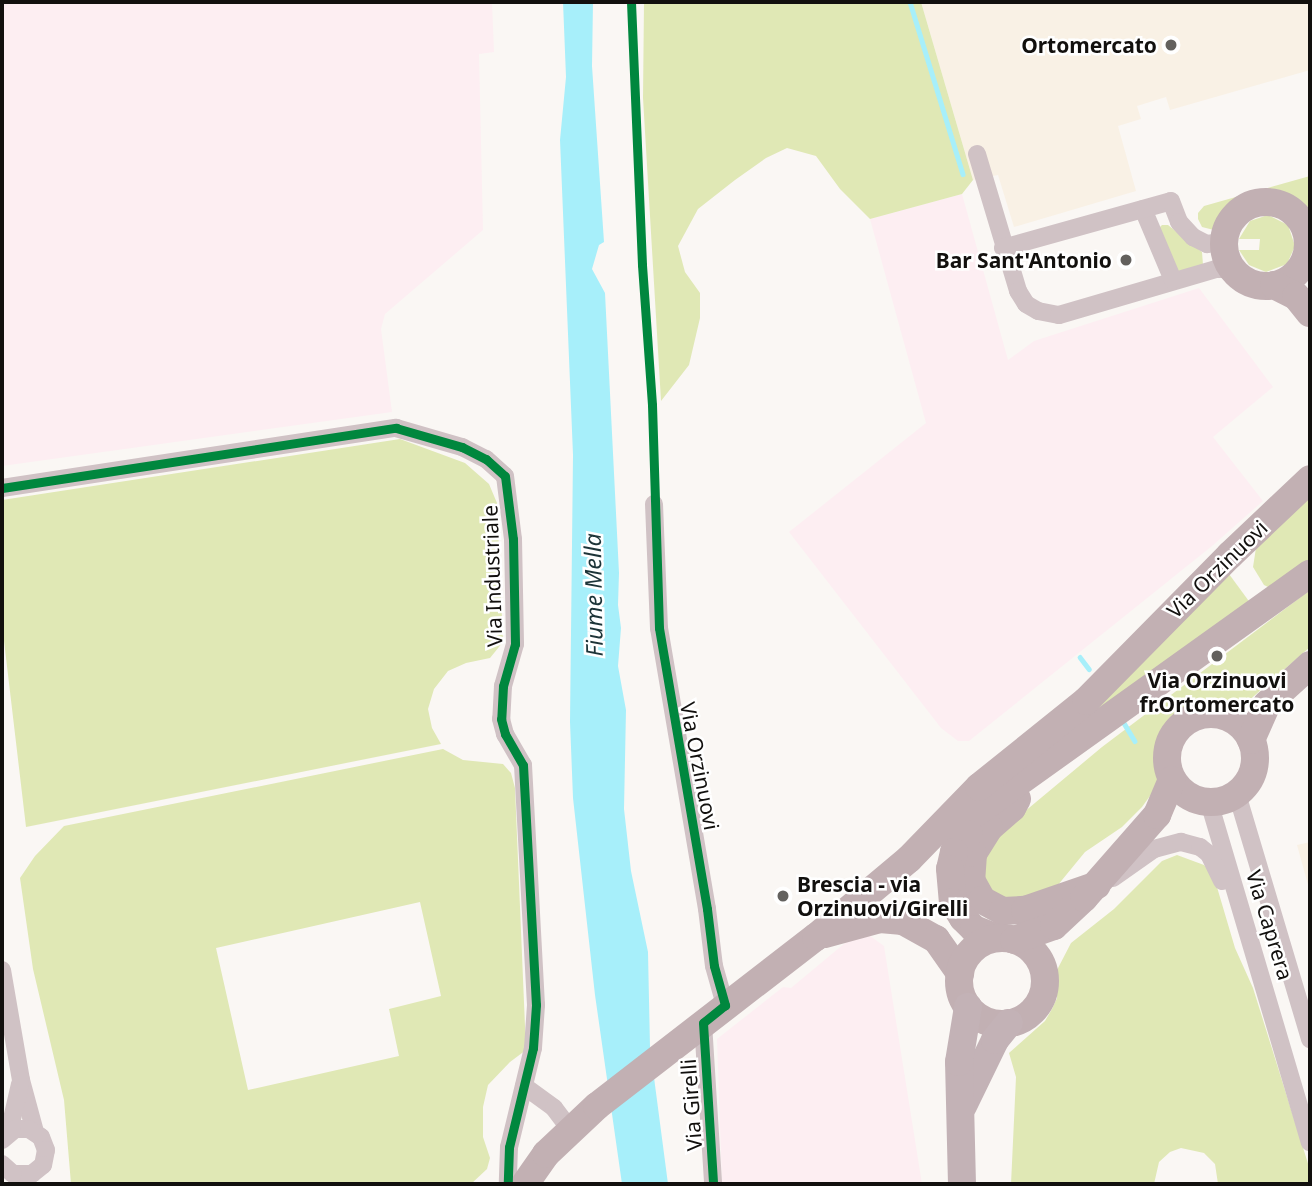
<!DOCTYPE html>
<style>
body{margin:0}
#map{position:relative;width:1312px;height:1186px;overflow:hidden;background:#faf7f4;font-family:"Noto Sans",sans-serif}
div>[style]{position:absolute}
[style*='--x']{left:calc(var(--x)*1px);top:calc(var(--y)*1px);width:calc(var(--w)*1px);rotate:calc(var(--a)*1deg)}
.commercial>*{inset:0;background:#f9f1e5}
.industrial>*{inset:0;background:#fdeef2}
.green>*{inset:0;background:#e0e8b5}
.water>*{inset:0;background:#a7effa}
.stream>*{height:4.5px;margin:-2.25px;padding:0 2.25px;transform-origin:2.25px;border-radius:2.25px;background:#a7effa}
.minor>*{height:18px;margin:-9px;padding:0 9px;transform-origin:9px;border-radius:9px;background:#d0c2c5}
.primary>*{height:28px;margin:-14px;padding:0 14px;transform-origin:14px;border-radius:14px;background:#c2b0b3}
.primary>.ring{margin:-14px;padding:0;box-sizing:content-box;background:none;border:28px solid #c2b0b3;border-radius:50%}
.trunk>*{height:28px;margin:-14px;padding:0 14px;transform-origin:14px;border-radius:14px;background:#c3b2b6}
.cycleway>*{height:9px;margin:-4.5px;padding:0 4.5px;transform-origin:4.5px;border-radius:4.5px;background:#00873e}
.dots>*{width:19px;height:19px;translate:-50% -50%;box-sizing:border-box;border:4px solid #fff;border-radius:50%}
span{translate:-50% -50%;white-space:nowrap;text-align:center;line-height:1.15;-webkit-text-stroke:5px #fff;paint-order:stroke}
.poi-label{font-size:21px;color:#12100e;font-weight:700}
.right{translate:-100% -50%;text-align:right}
.left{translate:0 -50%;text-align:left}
.street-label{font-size:21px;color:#12100e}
.water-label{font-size:23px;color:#1c3438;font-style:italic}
.frame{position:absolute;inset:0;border:4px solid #12100e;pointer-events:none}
</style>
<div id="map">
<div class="commercial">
<div style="clip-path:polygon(921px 2px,1310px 2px,1310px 70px,1170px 110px,1166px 97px,1137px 106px,1141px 119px,1118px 126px,1136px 191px,1014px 227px,998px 175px,973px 180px)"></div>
<div style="clip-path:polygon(1310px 842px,1310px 892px,1297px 845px)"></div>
</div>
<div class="industrial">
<div style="clip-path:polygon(2px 2px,492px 2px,494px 52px,479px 54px,483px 230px,385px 314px,381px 329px,392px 412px,2px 466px)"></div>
<div style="clip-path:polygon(962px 194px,1008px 360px,1034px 341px,1199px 288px,1273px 387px,1213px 437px,1263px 501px,1212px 546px,969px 741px,958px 741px,941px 728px,789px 532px,926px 423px,870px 219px)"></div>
<div style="clip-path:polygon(857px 933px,866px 933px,884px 946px,922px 1184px,722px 1184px,717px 1039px,783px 987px,791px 988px)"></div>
</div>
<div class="green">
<div style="clip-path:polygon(644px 2px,921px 2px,973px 180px,962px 194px,870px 219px,840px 189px,816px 156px,787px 148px,766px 158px,735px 180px,698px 209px,678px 246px,685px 272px,700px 293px,700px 318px,689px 365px,661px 401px,643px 98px)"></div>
<div style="clip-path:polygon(1310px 176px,1310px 208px,1295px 201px,1263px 196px,1237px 205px,1214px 230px,1202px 227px,1198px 219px,1198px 213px,1204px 206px)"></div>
<div style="clip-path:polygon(1268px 215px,1288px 225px,1295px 246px,1287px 264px,1266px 272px,1249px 265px,1239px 250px,1259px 250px,1260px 239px,1239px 239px,1250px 221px)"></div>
<div style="clip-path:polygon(1162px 225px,1168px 225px,1202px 252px,1203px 265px,1187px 272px,1178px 271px,1159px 228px)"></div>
<div style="clip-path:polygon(400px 439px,465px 463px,489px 484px,497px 503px,503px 642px,490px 658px,466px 663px,448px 671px,434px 689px,428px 709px,432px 728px,441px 744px,26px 827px,2px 624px,2px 500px)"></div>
<div style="clip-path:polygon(1310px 494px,1310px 563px,1272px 589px,1264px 585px,1253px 567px,1256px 548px)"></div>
<div style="clip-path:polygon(1229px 574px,1251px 604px,1100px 713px,1093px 704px)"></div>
<div style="clip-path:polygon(1310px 590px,1310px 647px,1246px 703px,1227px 710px,1200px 710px,1174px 722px,1160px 745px,1160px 782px,1142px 807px,1122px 827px,1085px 852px,1053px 891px,1001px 907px,980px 873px,983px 858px,999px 833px,1102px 747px)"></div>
<div style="clip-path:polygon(evenodd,443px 749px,463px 760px,503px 764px,511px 773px,515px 788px,526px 1050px,510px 1062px,488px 1085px,483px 1107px,483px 1137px,490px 1158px,487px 1169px,471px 1184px,71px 1184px,64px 1100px,33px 969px,20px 878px,35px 856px,64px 826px,443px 749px,420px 902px,441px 996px,389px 1009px,399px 1056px,248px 1090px,216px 948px,420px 902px)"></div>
<div style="clip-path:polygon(1177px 855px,1204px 865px,1214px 877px,1235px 948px,1253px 988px,1310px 1170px,1310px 1184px,1218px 1184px,1215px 1164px,1204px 1153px,1181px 1148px,1170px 1152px,1159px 1162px,1154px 1184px,1011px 1184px,1016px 1077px,1009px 1053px,1045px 1021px,1052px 1009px,1057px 998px,1057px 970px,1071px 943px,1114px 909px,1162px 861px)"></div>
</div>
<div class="water">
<div style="clip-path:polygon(563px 2px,593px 2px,592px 66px,604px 242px,599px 245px,592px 269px,605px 293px,619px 573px,618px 605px,621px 628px,618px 666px,626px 710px,624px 809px,631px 871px,648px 952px,650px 1047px,668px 1184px,622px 1184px,595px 995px,573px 798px,570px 722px,573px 455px,560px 140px,566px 77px)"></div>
</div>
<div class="stream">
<div style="--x:910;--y:2;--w:180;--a:72.9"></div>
<div style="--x:1080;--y:657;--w:15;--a:53"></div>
<div style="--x:1124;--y:723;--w:21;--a:59"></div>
</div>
<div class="minor">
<div style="--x:977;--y:154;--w:143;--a:73.3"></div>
<div style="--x:1018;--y:291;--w:15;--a:58"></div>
<div style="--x:1026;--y:304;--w:14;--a:30"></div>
<div style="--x:1038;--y:311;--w:21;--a:11"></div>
<div style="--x:1059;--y:315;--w:164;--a:-16.3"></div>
<div style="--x:1216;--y:269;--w:16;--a:0"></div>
<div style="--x:1143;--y:209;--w:77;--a:67.1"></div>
<div style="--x:1003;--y:248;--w:174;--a:-15.6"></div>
<div style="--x:1171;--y:201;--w:22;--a:69"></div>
<div style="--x:1179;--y:222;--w:21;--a:47"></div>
<div style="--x:1193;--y:237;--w:16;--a:27"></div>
<div style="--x:1207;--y:244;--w:17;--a:-10"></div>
<div style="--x:2;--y:488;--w:399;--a:-8.7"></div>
<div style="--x:396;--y:428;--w:69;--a:16.1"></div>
<div style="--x:462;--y:447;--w:27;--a:27"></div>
<div style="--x:486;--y:459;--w:25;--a:42"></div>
<div style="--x:505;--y:476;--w:64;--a:82.8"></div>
<div style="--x:513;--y:539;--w:105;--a:88.9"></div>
<div style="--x:515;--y:644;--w:44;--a:105.9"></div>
<div style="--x:503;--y:686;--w:33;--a:93"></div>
<div style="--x:501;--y:719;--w:16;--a:75"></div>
<div style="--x:505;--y:734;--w:36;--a:60"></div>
<div style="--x:523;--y:765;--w:240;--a:86.9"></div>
<div style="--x:536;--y:1005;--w:43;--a:94"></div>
<div style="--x:533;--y:1048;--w:102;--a:103.6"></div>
<div style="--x:509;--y:1147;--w:37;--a:92"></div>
<div style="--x:654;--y:504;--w:124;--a:87.7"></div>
<div style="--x:659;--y:628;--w:285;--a:80.3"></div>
<div style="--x:707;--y:909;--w:57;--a:83"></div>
<div style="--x:714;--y:966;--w:41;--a:74.2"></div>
<div style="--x:1237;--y:794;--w:256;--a:73.4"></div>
<div style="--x:1209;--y:802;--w:355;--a:73.5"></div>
<div style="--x:1113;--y:878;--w:50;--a:-35.3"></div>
<div style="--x:1154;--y:849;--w:28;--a:-15"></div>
<div style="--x:1181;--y:842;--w:20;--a:15"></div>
<div style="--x:1200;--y:847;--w:11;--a:38"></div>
<div style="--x:1209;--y:854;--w:30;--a:64"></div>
<div style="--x:2;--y:970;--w:112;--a:80.2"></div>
<div style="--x:21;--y:1080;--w:54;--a:74.9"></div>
<div style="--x:703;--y:1023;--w:161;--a:86.4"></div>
<div style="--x:524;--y:1086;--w:37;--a:36"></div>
<div style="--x:554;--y:1108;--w:26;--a:53"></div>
<div style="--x:9;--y:1132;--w:49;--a:-77.1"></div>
<div style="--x:2;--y:1140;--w:17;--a:-40"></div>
<div style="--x:15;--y:1129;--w:14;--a:0"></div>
<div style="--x:29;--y:1129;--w:14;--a:34"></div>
<div style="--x:41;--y:1137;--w:14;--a:69"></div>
<div style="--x:46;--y:1150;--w:15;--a:101"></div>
<div style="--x:43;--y:1165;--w:14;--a:141"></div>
<div style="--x:32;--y:1174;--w:19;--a:180"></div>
<div style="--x:13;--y:1174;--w:15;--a:-138"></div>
</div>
<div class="primary">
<div class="ring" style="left:1224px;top:202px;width:56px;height:56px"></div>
<div style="--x:1274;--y:285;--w:25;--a:27"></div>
<div style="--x:1296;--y:296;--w:22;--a:51"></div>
<div class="ring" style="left:1167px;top:714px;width:60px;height:60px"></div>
<div style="--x:1251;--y:740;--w:39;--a:-66"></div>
<div style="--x:1267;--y:704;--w:58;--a:-42.2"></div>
<div style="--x:1017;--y:799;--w:10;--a:119"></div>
<div style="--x:1012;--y:808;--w:30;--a:139"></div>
<div style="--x:989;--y:828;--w:31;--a:122"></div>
<div style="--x:973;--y:854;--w:26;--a:94"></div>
<div style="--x:971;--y:880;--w:23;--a:61"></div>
<div style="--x:982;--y:900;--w:24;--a:28"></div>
<div style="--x:1003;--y:911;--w:22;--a:-3"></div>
<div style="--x:1025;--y:910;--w:76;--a:-19.1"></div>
<div style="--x:963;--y:822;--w:427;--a:-35.6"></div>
<div style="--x:969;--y:834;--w:23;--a:130"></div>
<div style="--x:954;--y:852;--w:17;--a:103"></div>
<div style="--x:950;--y:869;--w:33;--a:85"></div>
<div style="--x:953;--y:902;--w:19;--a:58"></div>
<div style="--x:963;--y:918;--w:16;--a:45"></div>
<div style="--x:974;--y:929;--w:25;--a:21"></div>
<div style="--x:825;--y:934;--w:57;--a:-15.3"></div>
<div style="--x:880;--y:919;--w:23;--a:5"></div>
<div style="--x:903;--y:921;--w:38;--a:29"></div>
<div style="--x:936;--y:939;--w:42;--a:54.8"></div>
<div class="ring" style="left:959px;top:938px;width:58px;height:58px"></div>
<div style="--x:1014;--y:940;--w:42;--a:-19.3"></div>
<div style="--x:1054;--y:926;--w:41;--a:-43"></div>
<div style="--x:1084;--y:898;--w:111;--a:-48.7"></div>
<div style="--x:1157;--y:815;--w:38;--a:-67"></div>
<div style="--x:525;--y:1184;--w:37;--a:-55"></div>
<div style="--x:546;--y:1154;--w:70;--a:-43.3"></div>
<div style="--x:597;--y:1106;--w:277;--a:-37.7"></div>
<div style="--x:816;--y:937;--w:121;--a:-40"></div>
<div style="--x:909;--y:859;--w:100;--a:-45.8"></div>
<div style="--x:979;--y:787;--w:137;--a:-38.8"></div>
<div style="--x:1086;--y:701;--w:205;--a:-45.4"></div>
<div style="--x:1230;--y:555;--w:110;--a:-43.5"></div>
</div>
<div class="trunk">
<div style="--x:963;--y:1106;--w:73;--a:-64.1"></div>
<div style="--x:995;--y:1040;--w:22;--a:-51"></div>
<div style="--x:962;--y:1184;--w:122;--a:-91.4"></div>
<div style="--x:959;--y:1062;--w:56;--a:-80.7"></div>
</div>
<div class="cycleway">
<div style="--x:631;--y:2;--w:263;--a:87.6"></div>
<div style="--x:642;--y:265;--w:140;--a:85.9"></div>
<div style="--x:652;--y:405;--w:223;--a:88.2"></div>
<div style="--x:659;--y:628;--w:285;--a:80.3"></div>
<div style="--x:707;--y:909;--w:57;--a:83"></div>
<div style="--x:714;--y:966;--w:41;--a:74.2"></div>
<div style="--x:725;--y:1005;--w:28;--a:141"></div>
<div style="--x:703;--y:1023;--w:161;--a:86.4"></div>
<div style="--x:2;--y:488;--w:399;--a:-8.7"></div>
<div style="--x:396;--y:428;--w:69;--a:16.1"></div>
<div style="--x:462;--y:447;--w:27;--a:27"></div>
<div style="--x:486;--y:459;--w:25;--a:42"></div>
<div style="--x:505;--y:476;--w:64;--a:82.8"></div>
<div style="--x:513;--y:539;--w:105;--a:88.9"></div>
<div style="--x:515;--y:644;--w:44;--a:105.9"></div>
<div style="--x:503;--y:686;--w:33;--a:93"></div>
<div style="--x:501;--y:719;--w:16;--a:75"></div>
<div style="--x:505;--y:734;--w:36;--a:60"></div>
<div style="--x:523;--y:765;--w:240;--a:86.9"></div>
<div style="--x:536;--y:1005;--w:43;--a:94"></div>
<div style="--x:533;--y:1048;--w:102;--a:103.6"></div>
<div style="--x:509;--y:1147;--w:37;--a:92"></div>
</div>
<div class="dots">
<div style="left:1171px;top:45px;background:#63615e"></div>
<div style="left:1126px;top:260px;background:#63615e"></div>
<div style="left:1217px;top:656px;background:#63615e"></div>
<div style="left:783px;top:896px;background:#63615e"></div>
</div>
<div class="poi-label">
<span class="right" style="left:1157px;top:45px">Ortomercato</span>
<span class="right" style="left:1112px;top:260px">Bar Sant'Antonio</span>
<span style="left:1217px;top:692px">Via Orzinuovi<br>fr.Ortomercato</span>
<span class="left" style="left:797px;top:896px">Brescia - via<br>Orzinuovi/Girelli</span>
</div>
<div class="street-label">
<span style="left:1217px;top:569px;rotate:-44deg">Via Orzinuovi</span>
<span style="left:492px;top:576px;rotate:-92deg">Via Industriale</span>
<span style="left:700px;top:766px;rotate:79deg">Via Orzinuovi</span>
<span style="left:1270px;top:925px;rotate:73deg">Via Caprera</span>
<span style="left:691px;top:1105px;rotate:-94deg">Via Girelli</span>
</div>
<div class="water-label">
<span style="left:593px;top:595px;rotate:-91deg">Fiume Mella</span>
</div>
<div class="frame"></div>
</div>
